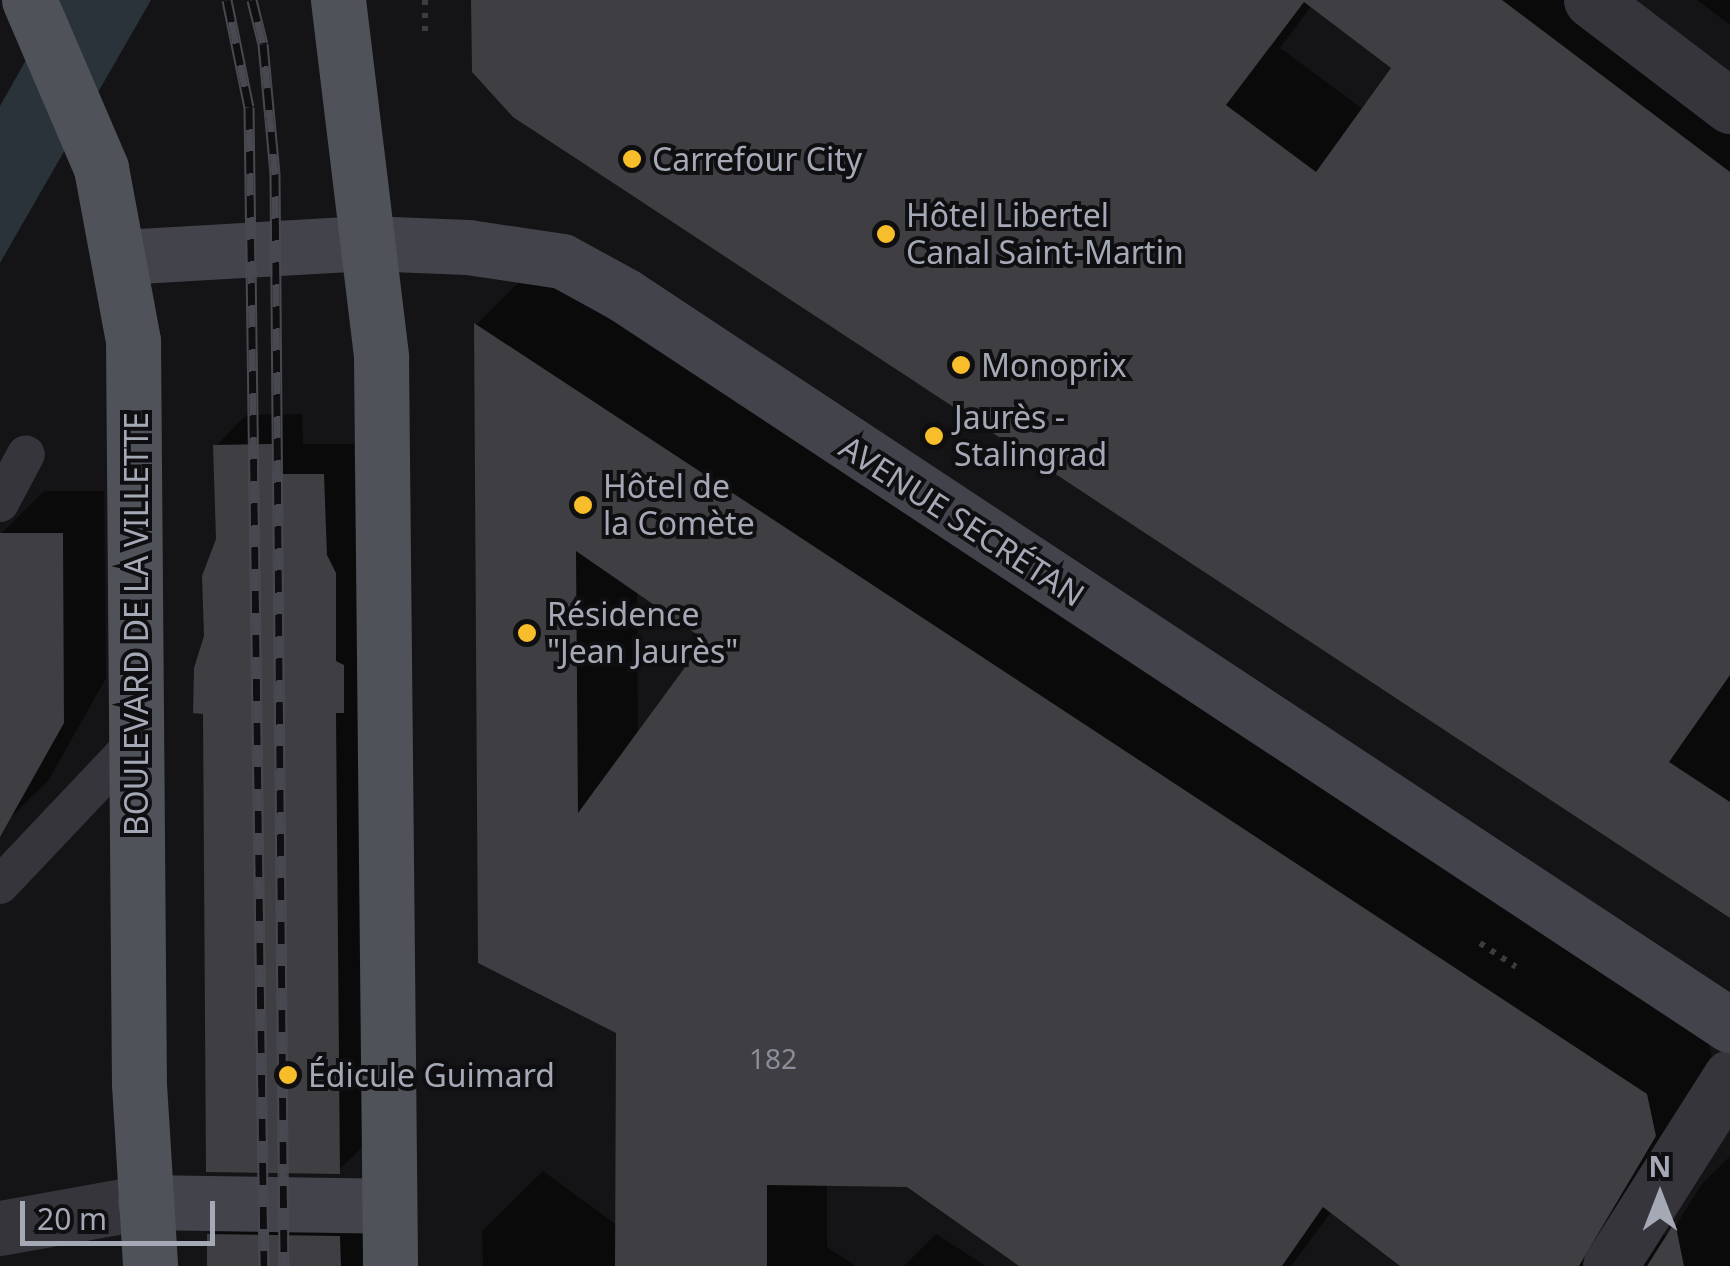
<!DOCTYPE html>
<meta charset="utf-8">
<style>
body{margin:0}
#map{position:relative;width:1730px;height:1266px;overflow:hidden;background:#141416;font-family:"Noto Sans",sans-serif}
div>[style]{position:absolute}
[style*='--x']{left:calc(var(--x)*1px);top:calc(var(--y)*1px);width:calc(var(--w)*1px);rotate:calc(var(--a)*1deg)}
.water>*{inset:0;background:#2a323a}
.shadow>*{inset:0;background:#0007}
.building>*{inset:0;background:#3e3e43}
.path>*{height:6px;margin-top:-3px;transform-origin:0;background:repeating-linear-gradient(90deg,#3b3c42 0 5px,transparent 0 13px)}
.lane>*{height:38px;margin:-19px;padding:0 19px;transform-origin:19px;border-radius:19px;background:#35353b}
.street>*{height:55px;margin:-27.5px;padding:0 27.5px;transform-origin:27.5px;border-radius:27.5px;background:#35353b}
.secondary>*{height:55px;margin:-27.5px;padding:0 27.5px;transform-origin:27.5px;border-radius:27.5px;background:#43444b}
.primary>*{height:55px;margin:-27.5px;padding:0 27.5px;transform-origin:27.5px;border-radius:27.5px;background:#50525a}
.rail>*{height:11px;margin-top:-5.5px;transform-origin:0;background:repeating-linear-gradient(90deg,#0f0f11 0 22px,#484950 0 44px);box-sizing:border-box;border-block:2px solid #484950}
.dots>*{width:28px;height:28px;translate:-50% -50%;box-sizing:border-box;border:5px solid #0f0f11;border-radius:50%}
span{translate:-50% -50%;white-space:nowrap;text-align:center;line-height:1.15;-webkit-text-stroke:8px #0f0f11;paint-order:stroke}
.number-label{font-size:28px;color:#8b8e99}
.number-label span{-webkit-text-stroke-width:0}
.poi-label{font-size:32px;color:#a5a9b6}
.left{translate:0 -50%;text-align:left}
.street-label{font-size:32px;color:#a5a9b6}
.north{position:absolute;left:1610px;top:1146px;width:100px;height:100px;-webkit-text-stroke:8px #0f0f11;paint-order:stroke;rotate:0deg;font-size:28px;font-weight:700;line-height:40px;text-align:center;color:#a5a9b6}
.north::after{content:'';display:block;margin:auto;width:35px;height:45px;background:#a5a9b6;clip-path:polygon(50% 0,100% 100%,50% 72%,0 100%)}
.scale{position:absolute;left:20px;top:1201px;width:195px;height:45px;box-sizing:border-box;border:5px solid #a5a9b6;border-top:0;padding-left:12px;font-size:30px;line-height:35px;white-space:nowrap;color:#a5a9b6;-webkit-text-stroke:8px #0f0f11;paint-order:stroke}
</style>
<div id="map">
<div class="water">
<div style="clip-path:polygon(60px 0,151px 0,0 263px,0 106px)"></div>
</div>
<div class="shadow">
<div style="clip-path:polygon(evenodd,474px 0,1631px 0,1730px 75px,1730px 915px,474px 0,1312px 5px,1395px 68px,1364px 110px,1280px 48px,1312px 5px)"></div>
<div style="clip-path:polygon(1697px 0,1730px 0,1730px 25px)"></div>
<div style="clip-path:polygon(evenodd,537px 264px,1707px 1032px,1715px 1073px,1653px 1231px,1669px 1236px,1702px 1184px,1730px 1156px,1730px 1266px,1404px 1266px,1332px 1211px,1291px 1266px,1024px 1266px,947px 1185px,827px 1184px,827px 1247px,856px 1266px,483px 1266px,482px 1231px,543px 1171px,618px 1226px,618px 1032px,481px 961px,477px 324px,537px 264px,637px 590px,708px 639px,638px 735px,637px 590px)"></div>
<div style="clip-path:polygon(302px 414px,303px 444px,354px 444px,369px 1141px,338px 1171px,206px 636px,218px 539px,216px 446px,246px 415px)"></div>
<div style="clip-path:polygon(44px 491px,104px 491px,106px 678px,48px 781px,5px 823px,0 820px,1px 534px)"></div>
<div style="clip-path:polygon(240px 1205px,370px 1207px,370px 1266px,209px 1266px,209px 1235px)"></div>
<div style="clip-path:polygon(936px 1234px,986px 1266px,904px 1266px)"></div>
</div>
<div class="building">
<div style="clip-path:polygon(evenodd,471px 0,1502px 0,1730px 172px,1730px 675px,1669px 762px,1730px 802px,1730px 918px,513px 117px,472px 72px,471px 0,1304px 2px,1391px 68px,1316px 172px,1226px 105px,1304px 2px)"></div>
<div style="clip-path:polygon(evenodd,474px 323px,1647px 1094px,1656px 1136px,1579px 1266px,1400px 1266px,1323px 1207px,1282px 1266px,1019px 1266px,907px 1187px,767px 1185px,767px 1266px,615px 1266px,616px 1033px,478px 963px,474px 323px,576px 551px,705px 640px,578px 813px,576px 551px)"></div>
<div style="clip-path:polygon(272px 444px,273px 474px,324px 474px,327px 555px,336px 573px,336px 661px,344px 665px,344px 713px,336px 713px,340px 1174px,206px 1172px,203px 714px,193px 713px,194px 668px,204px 636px,202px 576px,216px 539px,213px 445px)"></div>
<div style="clip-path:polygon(0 533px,63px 533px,64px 723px,0 837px)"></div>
<div style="clip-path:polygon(1675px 1222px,1684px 1266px,1647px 1266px)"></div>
<div style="clip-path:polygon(207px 1234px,340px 1236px,341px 1266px,207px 1266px)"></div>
</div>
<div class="path">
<div style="--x:425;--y:0;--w:39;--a:90"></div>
<div style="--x:1480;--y:943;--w:43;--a:33.7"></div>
</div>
<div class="lane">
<div style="--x:0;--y:503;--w:55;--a:-62"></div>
<div style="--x:0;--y:885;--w:197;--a:-46.6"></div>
</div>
<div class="street">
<div style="--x:1591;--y:0;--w:175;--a:37.3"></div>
<div style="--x:0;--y:1228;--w:147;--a:-10.2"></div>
<div style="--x:1610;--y:1266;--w:224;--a:-57.6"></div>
</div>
<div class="secondary">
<div style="--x:122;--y:257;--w:244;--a:-3.3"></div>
<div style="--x:366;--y:243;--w:102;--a:2.2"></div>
<div style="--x:468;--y:247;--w:95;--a:8.5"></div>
<div style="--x:562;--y:261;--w:71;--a:28.7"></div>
<div style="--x:624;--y:295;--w:1325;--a:33.43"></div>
<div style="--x:145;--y:1202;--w:243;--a:0.9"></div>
</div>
<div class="primary">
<div style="--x:29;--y:0;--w:183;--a:66.8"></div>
<div style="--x:101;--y:168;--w:176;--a:79.5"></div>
<div style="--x:133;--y:341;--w:743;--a:89.54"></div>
<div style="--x:139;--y:1084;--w:182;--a:86.5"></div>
<div style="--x:338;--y:0;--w:360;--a:83.1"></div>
<div style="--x:381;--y:357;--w:909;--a:89.43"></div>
</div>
<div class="rail">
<div style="--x:227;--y:0;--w:109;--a:78.4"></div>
<div style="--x:249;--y:107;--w:1159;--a:89.26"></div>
<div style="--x:252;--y:0;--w:45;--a:76"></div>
<div style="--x:263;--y:44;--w:131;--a:84.7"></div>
<div style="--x:275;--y:174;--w:1092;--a:89.53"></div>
</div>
<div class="dots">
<div style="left:632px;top:159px;background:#f8bd2a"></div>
<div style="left:886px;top:234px;background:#f8bd2a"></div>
<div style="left:961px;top:365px;background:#f8bd2a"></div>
<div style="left:934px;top:436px;background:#f8bd2a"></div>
<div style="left:583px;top:505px;background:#f8bd2a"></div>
<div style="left:527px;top:633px;background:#f8bd2a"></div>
<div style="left:288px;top:1075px;background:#f8bd2a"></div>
</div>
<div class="number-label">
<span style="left:773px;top:1058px">182</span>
</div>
<div class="poi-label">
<span class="left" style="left:652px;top:159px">Carrefour City</span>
<span class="left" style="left:906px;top:234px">Hôtel Libertel<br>Canal Saint-Martin</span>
<span class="left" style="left:981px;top:365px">Monoprix</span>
<span class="left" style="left:954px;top:436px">Jaurès -<br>Stalingrad</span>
<span class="left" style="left:603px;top:505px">Hôtel de<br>la Comète</span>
<span class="left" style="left:547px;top:633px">Résidence<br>"Jean Jaurès"</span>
<span class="left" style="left:308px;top:1075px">Édicule Guimard</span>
</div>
<div class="street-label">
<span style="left:962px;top:521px;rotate:33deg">AVENUE SECRÉTAN</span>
<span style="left:136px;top:624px;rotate:-90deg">BOULEVARD DE LA VILLETTE</span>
</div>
<div class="north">N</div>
<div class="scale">20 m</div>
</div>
